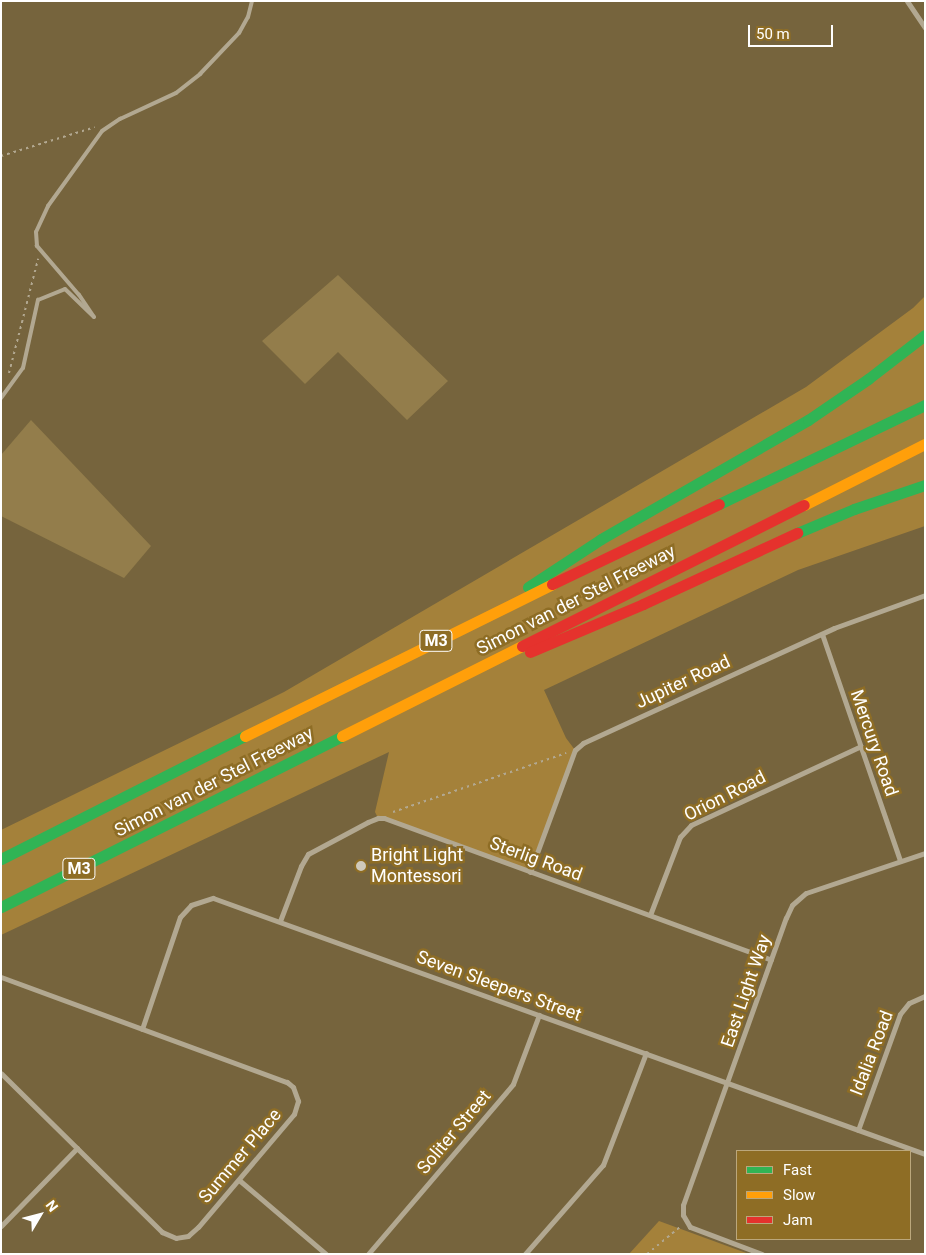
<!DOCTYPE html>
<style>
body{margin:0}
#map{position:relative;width:926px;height:1255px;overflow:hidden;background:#76643d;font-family:Roboto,sans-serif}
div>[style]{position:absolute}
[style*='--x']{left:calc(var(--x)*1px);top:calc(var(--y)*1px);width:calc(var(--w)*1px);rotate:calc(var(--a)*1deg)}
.green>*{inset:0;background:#a4813a}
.water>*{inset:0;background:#937d4b}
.path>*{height:2px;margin-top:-1px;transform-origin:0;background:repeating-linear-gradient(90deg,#b2a891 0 2.5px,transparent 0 6.5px)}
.lane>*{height:4px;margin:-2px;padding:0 2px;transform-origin:2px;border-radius:2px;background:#b2a891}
.street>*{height:5px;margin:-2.5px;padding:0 2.5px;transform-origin:2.5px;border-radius:2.5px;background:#b2a891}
.fast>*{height:11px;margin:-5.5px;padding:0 5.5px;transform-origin:5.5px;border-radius:5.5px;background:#30b455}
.slow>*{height:11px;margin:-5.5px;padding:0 5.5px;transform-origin:5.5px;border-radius:5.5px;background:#ff9f0a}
.jam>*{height:11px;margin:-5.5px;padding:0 5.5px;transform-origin:5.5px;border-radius:5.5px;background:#e5322d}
.dots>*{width:14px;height:14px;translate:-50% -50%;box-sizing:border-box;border:2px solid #8e6d25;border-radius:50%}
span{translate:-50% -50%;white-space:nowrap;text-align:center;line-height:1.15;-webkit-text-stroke:5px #8e6d25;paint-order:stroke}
.shield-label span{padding:1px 4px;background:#8e6d25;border:1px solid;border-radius:4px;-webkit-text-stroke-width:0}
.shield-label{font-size:16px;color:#fff;font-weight:700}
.street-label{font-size:18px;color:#fff}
.poi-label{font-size:18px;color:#fff}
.left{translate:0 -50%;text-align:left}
.frame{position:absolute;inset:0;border:2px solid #fff;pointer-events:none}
.legend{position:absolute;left:736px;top:1150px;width:175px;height:90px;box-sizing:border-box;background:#8e6d25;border:1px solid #bba77c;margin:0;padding:6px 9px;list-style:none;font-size:15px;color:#fff}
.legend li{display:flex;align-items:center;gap:10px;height:25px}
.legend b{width:25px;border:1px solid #bba77c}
.north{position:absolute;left:15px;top:1190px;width:50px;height:50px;-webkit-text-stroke:4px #8e6d25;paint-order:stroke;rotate:53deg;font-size:14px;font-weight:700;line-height:20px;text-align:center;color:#fff}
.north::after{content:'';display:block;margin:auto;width:18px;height:22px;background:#fff;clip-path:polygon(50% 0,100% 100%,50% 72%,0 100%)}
.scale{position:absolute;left:748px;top:25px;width:85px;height:22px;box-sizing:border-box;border:2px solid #fff;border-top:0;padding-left:6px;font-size:15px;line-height:18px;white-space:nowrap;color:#fff;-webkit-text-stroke:4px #8e6d25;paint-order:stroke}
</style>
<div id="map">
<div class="green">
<div style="clip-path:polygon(925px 296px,925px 526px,798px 570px,544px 690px,566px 738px,575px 750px,530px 872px,378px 818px,375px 812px,389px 752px,1px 935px,1px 830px,284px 692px,806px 387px,913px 308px)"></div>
<div style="clip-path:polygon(659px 1221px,749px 1254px,629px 1254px)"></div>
</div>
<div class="water">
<div style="clip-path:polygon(338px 275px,448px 381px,407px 420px,338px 352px,305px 384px,262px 341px)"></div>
<div style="clip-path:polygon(31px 420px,151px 546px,124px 578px,1px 516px,1px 455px)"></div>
</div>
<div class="path">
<div style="--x:1;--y:156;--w:98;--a:-17.1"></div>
<div style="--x:9;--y:373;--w:118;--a:-75.7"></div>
<div style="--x:393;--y:812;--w:183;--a:-18.8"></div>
<div style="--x:647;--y:1254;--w:43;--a:-39.3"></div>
</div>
<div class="lane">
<div style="--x:1;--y:398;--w:37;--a:-54"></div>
<div style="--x:23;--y:368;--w:70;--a:-77.6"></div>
<div style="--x:38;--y:300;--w:29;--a:-22"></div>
<div style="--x:65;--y:289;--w:40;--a:44"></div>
<div style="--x:94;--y:317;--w:27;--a:-124"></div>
<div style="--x:79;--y:295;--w:65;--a:-130.6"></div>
<div style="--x:37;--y:246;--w:14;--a:-94"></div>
<div style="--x:36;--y:232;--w:29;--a:-65"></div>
<div style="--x:48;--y:206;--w:92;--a:-54.2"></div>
<div style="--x:102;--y:131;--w:22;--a:-34"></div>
<div style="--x:120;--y:119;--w:62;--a:-24.9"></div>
<div style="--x:176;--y:93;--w:31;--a:-38"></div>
<div style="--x:200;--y:74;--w:57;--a:-46.4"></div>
<div style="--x:239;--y:33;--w:18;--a:-61"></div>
<div style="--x:248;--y:17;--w:16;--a:-76"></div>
</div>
<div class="street">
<div style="--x:907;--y:1;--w:32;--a:56"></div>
<div style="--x:822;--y:634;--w:240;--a:71"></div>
<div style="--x:530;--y:872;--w:130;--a:-69.8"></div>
<div style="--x:575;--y:750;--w:11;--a:-41"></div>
<div style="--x:583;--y:743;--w:276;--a:-24.6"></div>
<div style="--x:834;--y:628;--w:97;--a:-19.9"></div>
<div style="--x:650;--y:915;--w:84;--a:-69"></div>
<div style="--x:680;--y:837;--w:16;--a:-47"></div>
<div style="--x:691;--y:825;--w:187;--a:-24.9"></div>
<div style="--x:280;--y:921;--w:59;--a:-69.1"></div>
<div style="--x:301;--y:866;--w:14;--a:-60"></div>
<div style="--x:308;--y:854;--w:68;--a:-28.1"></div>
<div style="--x:368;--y:822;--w:11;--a:-22"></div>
<div style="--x:378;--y:818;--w:6;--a:0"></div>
<div style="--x:384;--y:818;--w:412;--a:20.1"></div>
<div style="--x:1;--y:977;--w:305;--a:20.2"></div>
<div style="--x:287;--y:1082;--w:8;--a:40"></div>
<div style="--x:293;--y:1087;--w:15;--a:70"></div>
<div style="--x:298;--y:1101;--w:14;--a:107"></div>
<div style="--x:294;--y:1114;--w:148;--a:130.3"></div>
<div style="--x:198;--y:1227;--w:13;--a:138"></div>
<div style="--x:188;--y:1236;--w:12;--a:171"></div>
<div style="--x:176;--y:1238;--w:15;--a:-157"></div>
<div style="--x:162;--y:1232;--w:226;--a:-135.4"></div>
<div style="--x:142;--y:1029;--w:118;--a:-71.3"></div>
<div style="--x:180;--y:917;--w:16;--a:-47"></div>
<div style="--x:191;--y:905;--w:23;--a:-18"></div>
<div style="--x:213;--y:898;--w:757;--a:19.78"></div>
<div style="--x:858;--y:1130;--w:123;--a:-70.1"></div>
<div style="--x:900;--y:1014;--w:14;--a:-51"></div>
<div style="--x:909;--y:1003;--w:17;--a:-24"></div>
<div style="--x:239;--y:1180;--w:114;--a:40.4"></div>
<div style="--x:1;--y:1226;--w:109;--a:-45.7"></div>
<div style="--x:368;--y:1254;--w:223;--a:-49.5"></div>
<div style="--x:513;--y:1084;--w:74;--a:-69.4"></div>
<div style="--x:525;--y:1254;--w:118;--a:-48.8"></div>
<div style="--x:603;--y:1165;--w:120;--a:-69"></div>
<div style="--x:762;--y:1254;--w:77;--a:-159.4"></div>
<div style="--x:690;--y:1227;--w:14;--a:-120"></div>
<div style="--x:683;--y:1215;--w:10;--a:-90"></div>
<div style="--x:683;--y:1205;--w:305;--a:-70.3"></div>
<div style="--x:786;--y:918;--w:14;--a:-65"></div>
<div style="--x:792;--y:905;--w:18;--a:-41"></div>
<div style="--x:806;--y:893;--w:126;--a:-18.6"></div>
</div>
<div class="fast">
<div style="--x:719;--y:504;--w:229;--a:-25.7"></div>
<div style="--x:797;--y:533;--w:62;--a:-22.8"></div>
<div style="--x:854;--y:509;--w:75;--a:-18.7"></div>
<div style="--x:528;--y:587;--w:87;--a:-33.3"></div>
<div style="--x:601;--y:539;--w:239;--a:-29.9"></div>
<div style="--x:808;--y:420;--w:73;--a:-34.3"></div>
<div style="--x:868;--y:379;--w:72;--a:-37.7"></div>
<div style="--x:1;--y:859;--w:273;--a:-26.8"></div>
<div style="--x:1;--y:907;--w:381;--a:-26.6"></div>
</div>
<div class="slow">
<div style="--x:804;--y:505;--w:136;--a:-26.8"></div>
<div style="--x:245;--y:736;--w:343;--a:-26.3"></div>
<div style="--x:342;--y:736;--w:201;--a:-26.6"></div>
</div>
<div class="jam">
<div style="--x:552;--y:584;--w:185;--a:-25.6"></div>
<div style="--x:522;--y:646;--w:315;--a:-26.6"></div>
<div style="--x:530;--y:652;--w:123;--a:-23"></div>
<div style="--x:643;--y:604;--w:170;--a:-24.8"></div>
</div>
<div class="dots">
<div style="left:361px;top:866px;background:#cfc9bb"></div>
</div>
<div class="shield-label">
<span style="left:436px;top:641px">M3</span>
<span style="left:79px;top:869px">M3</span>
</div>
<div class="street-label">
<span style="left:576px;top:600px;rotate:-27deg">Simon van der Stel Freeway</span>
<span style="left:683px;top:682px;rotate:-25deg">Jupiter Road</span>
<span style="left:874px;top:743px;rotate:71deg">Mercury Road</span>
<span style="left:214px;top:782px;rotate:-27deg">Simon van der Stel Freeway</span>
<span style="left:725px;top:796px;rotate:-27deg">Orion Road</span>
<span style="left:536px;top:859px;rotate:20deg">Sterlig Road</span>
<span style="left:499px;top:986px;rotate:20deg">Seven Sleepers Street</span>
<span style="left:746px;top:991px;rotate:-71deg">East Light Way</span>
<span style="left:872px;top:1053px;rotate:-69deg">Idalia Road</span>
<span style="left:454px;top:1132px;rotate:-50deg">Soliter Street</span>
<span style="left:240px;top:1156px;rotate:-50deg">Summer Place</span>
</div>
<div class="poi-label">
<span class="left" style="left:371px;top:866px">Bright Light<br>Montessori</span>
</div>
<div class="frame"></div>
<ul class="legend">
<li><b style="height:6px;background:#30b455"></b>Fast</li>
<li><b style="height:6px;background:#ff9f0a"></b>Slow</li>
<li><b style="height:6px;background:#e5322d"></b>Jam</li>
</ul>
<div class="north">N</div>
<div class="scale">50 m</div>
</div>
